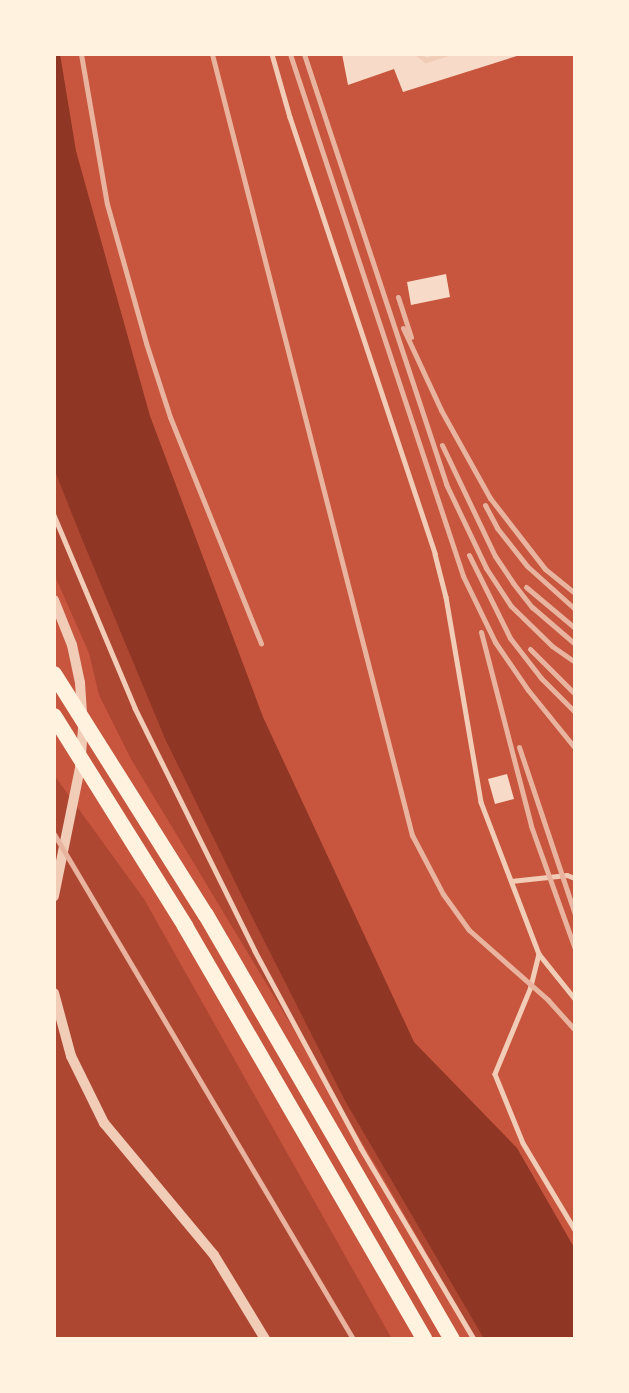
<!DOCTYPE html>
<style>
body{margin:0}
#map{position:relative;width:629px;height:1393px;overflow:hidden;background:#c8553d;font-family:"DM Sans",sans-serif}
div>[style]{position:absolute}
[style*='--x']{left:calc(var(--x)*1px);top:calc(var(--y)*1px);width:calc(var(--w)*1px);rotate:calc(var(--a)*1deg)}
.green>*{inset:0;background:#ae4732}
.water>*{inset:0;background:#8f3625}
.building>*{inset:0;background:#f7dbc8}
.service>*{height:4.5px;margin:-2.25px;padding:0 2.25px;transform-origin:2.25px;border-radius:2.25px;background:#f1ccb7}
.tertiary>*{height:10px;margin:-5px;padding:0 5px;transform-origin:5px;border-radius:5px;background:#f1ccb7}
.motorway>*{height:16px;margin:-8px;padding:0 8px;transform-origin:8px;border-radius:8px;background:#fff3e0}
.rail>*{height:5px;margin:-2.5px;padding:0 2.5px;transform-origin:2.5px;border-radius:2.5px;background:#e9b49f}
span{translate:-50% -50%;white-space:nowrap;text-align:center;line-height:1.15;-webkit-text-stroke:5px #fff3e0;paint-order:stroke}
.frame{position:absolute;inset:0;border:56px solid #fff3e0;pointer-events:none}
</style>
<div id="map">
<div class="green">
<div style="clip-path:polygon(54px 469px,165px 739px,255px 923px,345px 1101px,484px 1339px,476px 1339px,381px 1174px,131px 759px,99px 695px,89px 653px,54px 574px)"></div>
<div style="clip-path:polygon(54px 775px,144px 899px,392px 1339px,54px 1339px)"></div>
</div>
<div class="water">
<div style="clip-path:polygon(54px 54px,60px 54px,76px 151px,150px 416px,263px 717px,414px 1042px,517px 1148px,575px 1249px,575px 1339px,484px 1339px,345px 1101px,255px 923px,165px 739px,82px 539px,54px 469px)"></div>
</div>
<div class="building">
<div style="clip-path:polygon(342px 54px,520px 54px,520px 55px,403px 92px,394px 69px,348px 85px)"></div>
<div style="clip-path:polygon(446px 274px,450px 297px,411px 305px,407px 282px)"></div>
<div style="clip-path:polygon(507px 774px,514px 799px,495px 804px,488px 779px)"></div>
</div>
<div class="service">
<div style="--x:272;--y:54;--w:66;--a:74.1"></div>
<div style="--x:290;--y:117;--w:460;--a:71.6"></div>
<div style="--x:435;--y:554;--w:44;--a:75.7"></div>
<div style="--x:446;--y:597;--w:208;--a:80.3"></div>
<div style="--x:481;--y:802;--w:163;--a:69.1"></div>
<div style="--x:539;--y:954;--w:58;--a:51.3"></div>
<div style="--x:418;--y:54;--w:10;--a:37"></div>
<div style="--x:426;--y:60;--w:21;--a:-17"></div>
<div style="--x:54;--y:515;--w:209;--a:67.2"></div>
<div style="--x:135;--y:708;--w:271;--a:63.7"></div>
<div style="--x:255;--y:951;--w:224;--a:61.7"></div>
<div style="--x:361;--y:1148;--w:222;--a:59.4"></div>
<div style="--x:511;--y:881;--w:56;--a:-6.1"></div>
<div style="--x:567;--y:875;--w:9;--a:21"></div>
<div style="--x:539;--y:954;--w:34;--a:104"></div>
<div style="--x:531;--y:987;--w:94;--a:112.5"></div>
<div style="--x:495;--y:1074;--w:74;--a:67.9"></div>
<div style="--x:523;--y:1143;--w:101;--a:59.1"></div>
</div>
<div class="tertiary">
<div style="--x:54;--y:600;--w:48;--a:68.2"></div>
<div style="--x:72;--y:645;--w:39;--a:78"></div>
<div style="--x:80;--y:683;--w:45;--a:86.2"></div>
<div style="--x:83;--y:728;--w:40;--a:94.3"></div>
<div style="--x:80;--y:768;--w:131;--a:101.5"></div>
<div style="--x:54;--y:993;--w:65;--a:74.9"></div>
<div style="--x:71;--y:1056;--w:75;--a:63.8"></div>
<div style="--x:104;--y:1123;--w:172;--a:50.2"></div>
<div style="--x:214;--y:1255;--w:98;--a:58.7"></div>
</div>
<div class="motorway">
<div style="--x:54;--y:674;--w:285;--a:57.8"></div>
<div style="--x:206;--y:915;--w:490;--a:59.9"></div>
<div style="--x:54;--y:716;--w:248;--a:58"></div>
<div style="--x:185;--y:926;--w:477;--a:59.9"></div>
</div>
<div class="rail">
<div style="--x:81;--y:54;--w:152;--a:80.2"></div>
<div style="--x:107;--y:204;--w:144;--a:74.3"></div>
<div style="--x:146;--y:343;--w:78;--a:72"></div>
<div style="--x:170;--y:417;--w:244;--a:68.1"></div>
<div style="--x:212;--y:54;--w:806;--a:75.64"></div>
<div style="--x:412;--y:835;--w:67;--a:62.3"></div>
<div style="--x:443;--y:894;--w:44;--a:54.2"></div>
<div style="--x:469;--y:930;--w:106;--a:41.5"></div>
<div style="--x:548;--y:1000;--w:40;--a:48"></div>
<div style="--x:290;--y:54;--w:550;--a:71.66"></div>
<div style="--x:463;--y:576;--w:73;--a:64.1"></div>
<div style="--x:495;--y:642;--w:58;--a:55.5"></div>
<div style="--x:528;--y:690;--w:75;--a:51"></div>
<div style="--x:304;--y:54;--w:453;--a:71.7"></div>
<div style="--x:446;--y:484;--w:93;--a:64.5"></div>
<div style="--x:486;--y:568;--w:45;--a:56.7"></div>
<div style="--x:511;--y:606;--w:57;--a:44.3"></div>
<div style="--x:552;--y:646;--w:28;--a:35"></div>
<div style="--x:398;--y:297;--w:42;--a:72"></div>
<div style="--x:403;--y:328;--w:90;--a:65.1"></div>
<div style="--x:441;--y:410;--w:101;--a:60.9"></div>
<div style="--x:490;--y:498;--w:90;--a:52.2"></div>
<div style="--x:545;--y:569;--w:38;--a:39"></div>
<div style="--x:442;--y:445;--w:123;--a:64.5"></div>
<div style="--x:495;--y:556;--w:32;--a:56"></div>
<div style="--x:513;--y:583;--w:31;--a:52"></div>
<div style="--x:532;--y:607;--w:57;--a:40.7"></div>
<div style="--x:485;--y:505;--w:26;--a:62"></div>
<div style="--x:497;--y:528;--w:48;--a:51.7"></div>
<div style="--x:527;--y:566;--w:64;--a:41.9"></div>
<div style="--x:469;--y:555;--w:93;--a:63.7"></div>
<div style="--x:510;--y:638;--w:51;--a:52.2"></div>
<div style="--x:541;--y:678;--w:48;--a:45"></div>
<div style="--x:526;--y:587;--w:64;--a:39.9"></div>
<div style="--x:481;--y:632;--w:200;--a:75.5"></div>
<div style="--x:531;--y:826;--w:131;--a:70.3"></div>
<div style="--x:530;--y:649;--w:64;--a:45"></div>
<div style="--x:519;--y:747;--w:176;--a:71.5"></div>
<div style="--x:54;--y:834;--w:587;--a:59.37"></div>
</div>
<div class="frame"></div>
</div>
